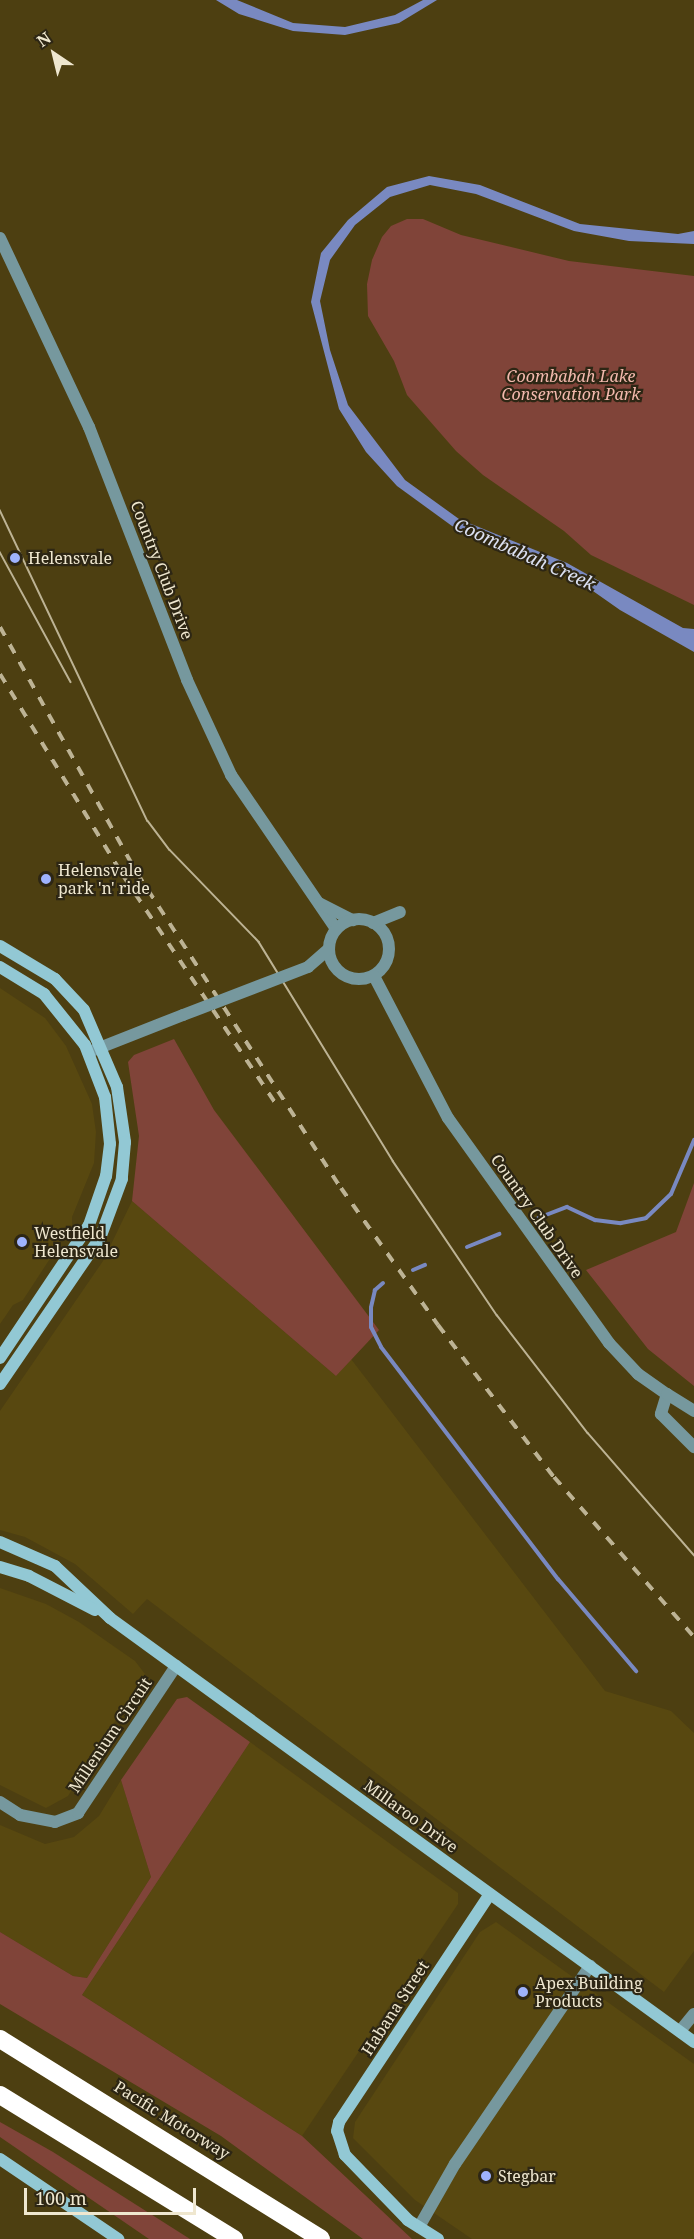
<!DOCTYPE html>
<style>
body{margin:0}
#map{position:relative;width:694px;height:2239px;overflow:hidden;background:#4d3f11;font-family:"Noto Serif",serif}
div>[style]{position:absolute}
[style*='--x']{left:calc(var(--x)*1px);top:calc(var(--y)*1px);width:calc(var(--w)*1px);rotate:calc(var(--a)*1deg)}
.built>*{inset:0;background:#584810}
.green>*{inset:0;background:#804439}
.water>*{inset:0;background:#7989c1}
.stream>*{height:4px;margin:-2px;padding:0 2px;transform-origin:2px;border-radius:2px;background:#7989c1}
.street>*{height:12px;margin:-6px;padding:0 6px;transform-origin:6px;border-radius:6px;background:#76989e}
.street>.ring{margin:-6px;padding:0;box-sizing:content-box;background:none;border:12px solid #76989e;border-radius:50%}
.secondary>*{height:12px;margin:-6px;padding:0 6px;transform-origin:6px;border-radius:6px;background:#92c8d4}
.highway>*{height:18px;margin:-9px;padding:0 9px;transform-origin:9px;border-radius:9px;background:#fff}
.tram>*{height:1.5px;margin:-0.75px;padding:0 0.75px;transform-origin:0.75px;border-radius:0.75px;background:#bdb394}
.rail>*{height:4px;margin-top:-2px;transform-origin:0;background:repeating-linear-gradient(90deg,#bdb394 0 10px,transparent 0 20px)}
.street-bridge>*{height:12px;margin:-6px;padding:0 6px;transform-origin:6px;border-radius:6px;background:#76989e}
.dots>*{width:16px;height:16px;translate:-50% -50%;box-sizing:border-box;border:3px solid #2d2614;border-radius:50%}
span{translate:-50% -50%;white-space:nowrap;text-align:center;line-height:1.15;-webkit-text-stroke:4.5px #2d2614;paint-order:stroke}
.park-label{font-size:16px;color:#f3b9ad;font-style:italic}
.poi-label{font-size:16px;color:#efe7cf}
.left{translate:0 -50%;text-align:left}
.street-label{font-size:16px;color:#efe7cf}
.water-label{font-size:18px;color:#dbe0f1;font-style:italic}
.north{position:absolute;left:24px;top:24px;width:60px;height:60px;-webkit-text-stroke:4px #2d2614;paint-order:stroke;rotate:325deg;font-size:16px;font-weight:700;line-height:24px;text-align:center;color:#efe7cf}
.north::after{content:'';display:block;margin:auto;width:21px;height:27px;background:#efe7cf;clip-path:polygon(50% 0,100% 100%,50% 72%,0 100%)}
.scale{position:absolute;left:24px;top:2188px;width:172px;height:27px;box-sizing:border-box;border:3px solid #efe7cf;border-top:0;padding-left:8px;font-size:18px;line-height:21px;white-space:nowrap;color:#efe7cf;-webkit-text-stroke:4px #2d2614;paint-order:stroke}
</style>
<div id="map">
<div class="built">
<div style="clip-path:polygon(0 988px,45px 1018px,66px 1046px,92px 1104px,96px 1132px,94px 1163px,72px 1217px,72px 1225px,23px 1300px,13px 1305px,0 1324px)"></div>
<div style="clip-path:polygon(132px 1201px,336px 1376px,351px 1359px,605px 1691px,671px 1711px,694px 1733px,694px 1951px,664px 1992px,147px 1599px,133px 1614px,75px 1564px,25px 1537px,0 1530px,0 1411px,103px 1261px)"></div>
<div style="clip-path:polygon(0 1588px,46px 1604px,79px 1622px,135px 1661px,145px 1674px,68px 1796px,46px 1808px,0 1785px)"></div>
<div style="clip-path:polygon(250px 1742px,458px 1893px,458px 1904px,302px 2136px,82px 1995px)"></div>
<div style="clip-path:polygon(121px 1780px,151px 1877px,87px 1978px,73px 1976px,0 1932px,0 1825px,45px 1844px,74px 1837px,99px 1816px)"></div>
<div style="clip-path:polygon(496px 1922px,694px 2064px,694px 2239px,472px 2239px,415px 2200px,353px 2138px,355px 2122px,480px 1932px)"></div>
</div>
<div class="green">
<div style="clip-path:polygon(407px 219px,423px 219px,461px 235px,569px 261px,694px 276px,694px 605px,591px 555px,564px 531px,483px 475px,456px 451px,407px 395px,394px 361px,368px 316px,367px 284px,372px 260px,382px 237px,391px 226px)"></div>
<div style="clip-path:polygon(174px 1039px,214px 1110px,379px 1330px,336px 1376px,132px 1201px,139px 1136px,128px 1062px,134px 1055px)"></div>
<div style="clip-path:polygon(694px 1183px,694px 1386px,648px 1349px,586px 1270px,676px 1232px)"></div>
<div style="clip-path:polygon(187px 1697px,250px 1742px,82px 1995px,302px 2136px,412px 2239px,363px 2239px,221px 2136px,0 2004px,0 1932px,73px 1976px,87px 1978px,151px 1877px,121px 1780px,177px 1699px)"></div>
<div style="clip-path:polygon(0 2122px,53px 2152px,190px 2239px,149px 2239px,0 2137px)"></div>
</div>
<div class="water">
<div style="clip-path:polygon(216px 0,237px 0,293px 23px,345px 27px,395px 15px,423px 0,437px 0,399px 23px,345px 35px,293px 31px,239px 14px)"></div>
<div style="clip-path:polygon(429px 176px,480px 185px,580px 224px,678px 234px,694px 231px,694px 244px,629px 241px,574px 231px,476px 194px,430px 185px,390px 197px,355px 225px,330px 260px,320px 301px,330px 350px,348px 405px,405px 480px,459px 519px,567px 563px,683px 628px,694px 629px,694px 652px,620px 610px,563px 570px,452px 526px,397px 486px,366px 452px,339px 409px,311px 302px,321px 253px,348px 220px,387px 187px)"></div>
</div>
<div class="stream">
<div style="--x:538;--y:1218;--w:31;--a:-21"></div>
<div style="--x:567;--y:1207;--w:31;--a:25"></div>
<div style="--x:595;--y:1220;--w:26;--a:7"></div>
<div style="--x:621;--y:1223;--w:25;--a:-11"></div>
<div style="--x:646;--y:1218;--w:35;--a:-44"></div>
<div style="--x:671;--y:1194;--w:59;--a:-66.9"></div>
<div style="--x:467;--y:1247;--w:35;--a:-22"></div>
<div style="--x:413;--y:1270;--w:13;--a:-23"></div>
<div style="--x:383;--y:1283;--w:11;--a:139"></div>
<div style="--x:375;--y:1290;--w:18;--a:103"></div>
<div style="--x:371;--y:1308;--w:19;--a:90"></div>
<div style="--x:371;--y:1327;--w:22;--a:63"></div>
<div style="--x:381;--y:1347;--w:292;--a:52.7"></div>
<div style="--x:558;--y:1579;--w:121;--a:49.7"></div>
</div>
<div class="street">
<div style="--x:0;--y:238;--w:209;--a:64.8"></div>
<div style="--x:89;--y:427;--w:271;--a:68.8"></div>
<div style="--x:187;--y:680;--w:105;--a:65.1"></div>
<div style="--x:231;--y:775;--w:186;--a:55.7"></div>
<div style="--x:319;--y:903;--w:38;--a:27"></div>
<div class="ring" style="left:329px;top:919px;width:48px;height:48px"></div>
<div style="--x:373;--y:923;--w:29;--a:-22"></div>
<div style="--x:308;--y:967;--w:28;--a:-41"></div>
<div style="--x:374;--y:976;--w:160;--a:62.5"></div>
<div style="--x:448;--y:1118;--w:277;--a:54.4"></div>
<div style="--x:609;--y:1343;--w:42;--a:46.9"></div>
<div style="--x:638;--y:1374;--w:35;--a:35"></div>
<div style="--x:667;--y:1394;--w:21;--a:107"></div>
<div style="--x:661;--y:1414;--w:47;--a:45"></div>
<div style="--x:89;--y:1052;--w:101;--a:-21.5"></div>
<div style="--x:667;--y:1394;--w:32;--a:32"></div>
<div style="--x:0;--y:1802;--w:24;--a:33"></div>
<div style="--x:20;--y:1815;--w:36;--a:11"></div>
<div style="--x:55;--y:1822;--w:25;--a:-21"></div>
<div style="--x:78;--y:1813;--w:177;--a:-56.3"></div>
<div style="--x:680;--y:2031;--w:22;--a:-51"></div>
<div style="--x:419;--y:2227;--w:73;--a:-60.3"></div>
<div style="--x:455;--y:2164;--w:240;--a:-55.7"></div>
</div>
<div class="secondary">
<div style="--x:0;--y:946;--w:64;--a:31"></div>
<div style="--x:55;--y:979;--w:42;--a:46.9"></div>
<div style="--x:84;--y:1010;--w:84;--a:66.8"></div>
<div style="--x:117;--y:1087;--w:56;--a:81.7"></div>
<div style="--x:125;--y:1142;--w:37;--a:95"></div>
<div style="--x:122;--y:1179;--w:63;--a:110.4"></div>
<div style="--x:100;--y:1238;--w:177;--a:124.4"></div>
<div style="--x:0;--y:967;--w:52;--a:31.5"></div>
<div style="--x:44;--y:994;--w:65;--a:51.2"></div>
<div style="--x:85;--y:1045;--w:56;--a:69"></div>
<div style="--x:105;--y:1097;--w:47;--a:83.9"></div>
<div style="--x:110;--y:1144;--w:32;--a:97"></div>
<div style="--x:106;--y:1176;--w:52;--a:109.1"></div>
<div style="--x:89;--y:1225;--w:160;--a:123.8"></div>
<div style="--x:0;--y:1542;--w:60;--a:23.6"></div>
<div style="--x:55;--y:1566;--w:76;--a:43.4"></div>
<div style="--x:110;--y:1618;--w:722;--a:35.98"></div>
<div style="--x:0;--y:1567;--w:30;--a:17"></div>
<div style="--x:29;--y:1576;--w:74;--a:27.3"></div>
<div style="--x:0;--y:2159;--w:143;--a:34.1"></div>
<div style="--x:438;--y:2239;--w:36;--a:-148"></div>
<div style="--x:408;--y:2220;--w:91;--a:-134.1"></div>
<div style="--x:345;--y:2155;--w:25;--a:-108"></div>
<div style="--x:337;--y:2131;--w:9;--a:-77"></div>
<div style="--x:339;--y:2122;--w:273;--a:-56.5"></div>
</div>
<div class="highway">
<div style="--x:0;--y:2039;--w:378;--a:31.9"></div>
<div style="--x:0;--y:2095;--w:275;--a:31.6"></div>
</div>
<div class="tram">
<div style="--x:0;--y:510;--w:344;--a:64.6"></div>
<div style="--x:148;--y:821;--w:36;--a:53"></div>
<div style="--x:170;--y:850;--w:128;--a:45.9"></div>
<div style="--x:259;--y:942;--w:257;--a:58.5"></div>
<div style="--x:393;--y:1161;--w:186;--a:56"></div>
<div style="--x:497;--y:1315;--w:149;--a:52.4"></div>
<div style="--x:588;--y:1433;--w:162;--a:49"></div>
<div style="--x:0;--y:552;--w:148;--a:61.4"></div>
</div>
<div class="rail">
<div style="--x:0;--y:627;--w:282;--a:60.9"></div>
<div style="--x:137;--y:873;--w:375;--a:57.1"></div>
<div style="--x:341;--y:1188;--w:168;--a:54.7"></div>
<div style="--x:438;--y:1325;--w:191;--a:52.7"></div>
<div style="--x:554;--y:1477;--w:213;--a:48.8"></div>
<div style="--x:0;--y:674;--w:238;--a:58.6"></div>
<div style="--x:124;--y:877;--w:273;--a:56.2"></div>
</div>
<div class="street-bridge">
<div style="--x:183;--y:1015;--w:134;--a:-21"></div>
</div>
<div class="dots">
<div style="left:15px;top:558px;background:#9fb3fd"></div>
<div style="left:46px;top:879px;background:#9fb3fd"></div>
<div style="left:22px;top:1242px;background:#9fb3fd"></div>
<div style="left:523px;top:1992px;background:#9fb3fd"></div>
<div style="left:486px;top:2176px;background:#9fb3fd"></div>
</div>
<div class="park-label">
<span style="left:571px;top:385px">Coombabah Lake<br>Conservation Park</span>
</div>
<div class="poi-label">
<span class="left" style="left:28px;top:558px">Helensvale</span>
<span class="left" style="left:58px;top:879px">Helensvale<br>park 'n' ride</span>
<span class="left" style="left:34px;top:1242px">Westfield<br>Helensvale</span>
<span class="left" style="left:535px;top:1992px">Apex Building<br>Products</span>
<span class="left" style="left:498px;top:2176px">Stegbar</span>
</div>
<div class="street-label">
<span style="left:162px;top:570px;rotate:69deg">Country Club Drive</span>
<span style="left:537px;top:1216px;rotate:55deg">Country Club Drive</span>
<span style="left:110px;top:1735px;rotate:-56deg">Millenium Circuit</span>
<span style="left:411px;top:1816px;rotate:36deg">Millaroo Drive</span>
<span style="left:395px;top:2008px;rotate:-57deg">Habana Street</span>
<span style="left:172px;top:2120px;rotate:32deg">Pacific Motorway</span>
</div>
<div class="water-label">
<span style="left:525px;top:554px;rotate:24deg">Coombabah Creek</span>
</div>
<div class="north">N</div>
<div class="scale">100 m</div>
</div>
